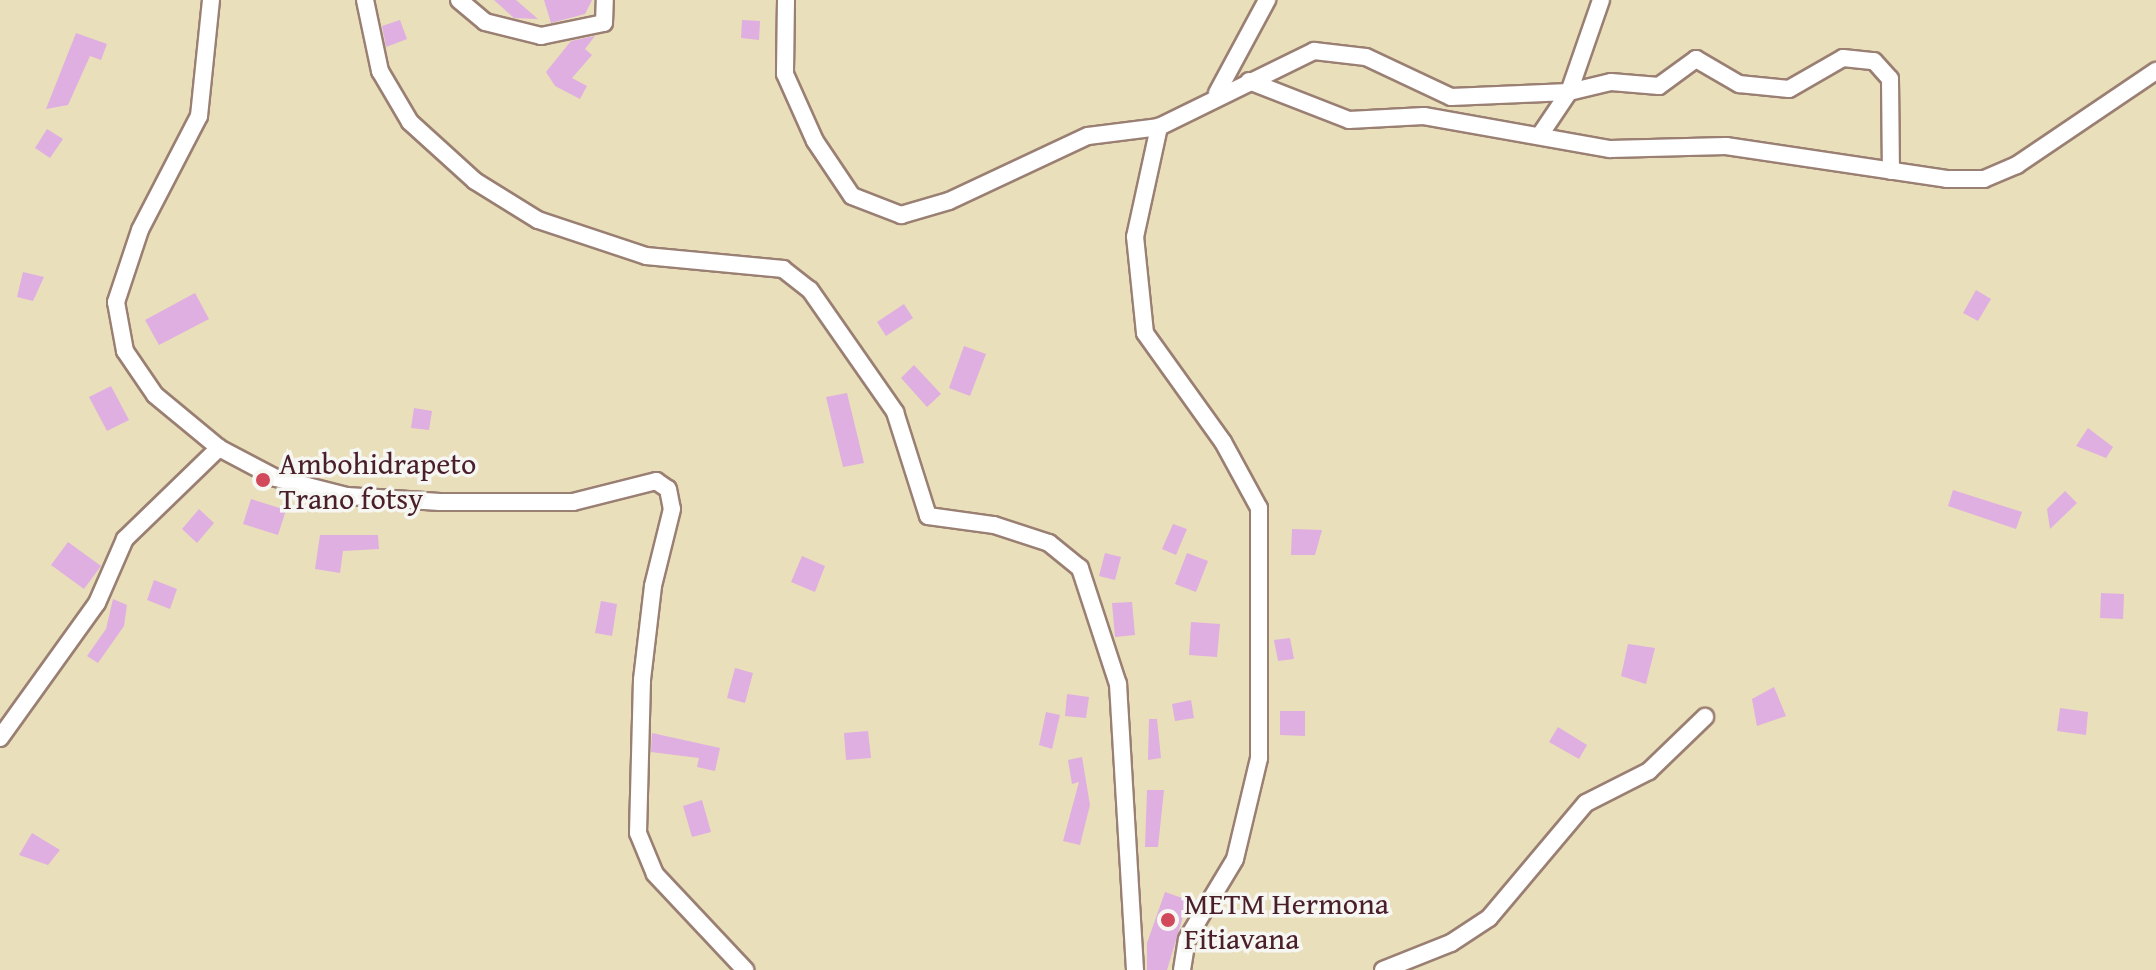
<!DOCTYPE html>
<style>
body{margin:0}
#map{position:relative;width:2156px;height:970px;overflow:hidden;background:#eadfbb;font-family:"Gentium Book Plus",serif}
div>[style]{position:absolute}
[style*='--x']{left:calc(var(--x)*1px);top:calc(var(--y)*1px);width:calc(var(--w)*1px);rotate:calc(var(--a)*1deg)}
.building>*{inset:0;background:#deafe0}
.roads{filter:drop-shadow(2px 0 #9a7f73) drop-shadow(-2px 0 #9a7f73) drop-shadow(0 2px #9a7f73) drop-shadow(0 -2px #9a7f73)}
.street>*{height:16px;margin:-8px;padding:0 8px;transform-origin:8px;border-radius:8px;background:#fff}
.dots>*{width:22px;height:22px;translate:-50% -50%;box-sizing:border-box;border:4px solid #f6f6f2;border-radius:50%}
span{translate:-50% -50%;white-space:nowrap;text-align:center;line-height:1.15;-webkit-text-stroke:7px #f6f6f2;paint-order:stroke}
.poi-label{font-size:30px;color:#4a1f2b}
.left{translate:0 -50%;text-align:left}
</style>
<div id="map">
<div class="building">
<div style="clip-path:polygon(494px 0,516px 0,538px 19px,514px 18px)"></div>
<div style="clip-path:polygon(544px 0,592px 0,585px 14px,551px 23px)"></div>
<div style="clip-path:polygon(400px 20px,407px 39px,386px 47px,382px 26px)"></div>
<div style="clip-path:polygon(742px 20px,760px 21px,759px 40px,741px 38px)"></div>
<div style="clip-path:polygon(76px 33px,107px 44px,101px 60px,90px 56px,68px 105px,46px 109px)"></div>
<div style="clip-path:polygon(595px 36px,585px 49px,592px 55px,572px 78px,587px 86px,580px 99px,555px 86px,546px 72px,571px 41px)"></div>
<div style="clip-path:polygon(47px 129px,63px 139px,50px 158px,35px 148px)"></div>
<div style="clip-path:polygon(23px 272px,44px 277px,33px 301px,17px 297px)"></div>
<div style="clip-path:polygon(1976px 290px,1991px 299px,1978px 321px,1963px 313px)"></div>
<div style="clip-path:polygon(195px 293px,209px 319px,159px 345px,145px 320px)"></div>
<div style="clip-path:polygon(904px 304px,913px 318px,886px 336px,877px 322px)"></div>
<div style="clip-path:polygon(964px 346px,986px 354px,970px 396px,949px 388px)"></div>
<div style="clip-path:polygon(914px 365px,941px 394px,927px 407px,901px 378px)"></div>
<div style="clip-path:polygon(111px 386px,129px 420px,107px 431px,89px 397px)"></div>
<div style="clip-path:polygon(847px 393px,864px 463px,843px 467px,826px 397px)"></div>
<div style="clip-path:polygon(414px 408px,432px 411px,429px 430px,411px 428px)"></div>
<div style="clip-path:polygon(2088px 428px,2113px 447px,2106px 458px,2076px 446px)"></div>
<div style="clip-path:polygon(1953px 490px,2022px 512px,2016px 529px,1948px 506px)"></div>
<div style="clip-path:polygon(2065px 491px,2077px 503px,2050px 529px,2047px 509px)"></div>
<div style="clip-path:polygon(251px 499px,286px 510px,278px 535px,243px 524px)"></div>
<div style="clip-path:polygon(199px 509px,214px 523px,197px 543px,182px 529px)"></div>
<div style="clip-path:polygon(1173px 524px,1187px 529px,1176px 555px,1162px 549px)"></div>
<div style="clip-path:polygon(1292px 529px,1322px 530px,1315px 555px,1291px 555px)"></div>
<div style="clip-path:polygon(320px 535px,378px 535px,379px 549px,343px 551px,340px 573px,315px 569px)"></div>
<div style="clip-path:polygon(68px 542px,101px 566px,84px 589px,51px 565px)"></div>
<div style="clip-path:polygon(1105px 553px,1121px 557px,1115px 580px,1099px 576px)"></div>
<div style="clip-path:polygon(1187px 553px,1208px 561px,1196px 592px,1175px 584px)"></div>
<div style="clip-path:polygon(802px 556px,825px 566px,815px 592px,791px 582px)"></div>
<div style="clip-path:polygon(154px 580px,177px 589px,170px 609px,147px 600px)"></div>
<div style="clip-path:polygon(2101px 593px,2124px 594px,2123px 619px,2100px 618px)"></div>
<div style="clip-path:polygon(113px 599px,127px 605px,124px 626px,98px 663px,87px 656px,106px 629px)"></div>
<div style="clip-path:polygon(601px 601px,617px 604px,612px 636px,595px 633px)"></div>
<div style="clip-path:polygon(1132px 602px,1135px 635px,1115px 637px,1112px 603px)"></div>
<div style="clip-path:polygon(1191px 622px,1220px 624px,1217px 657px,1189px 655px)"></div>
<div style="clip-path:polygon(1290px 638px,1294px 659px,1278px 661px,1274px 640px)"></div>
<div style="clip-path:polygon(1628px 644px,1655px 648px,1646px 684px,1621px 676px)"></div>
<div style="clip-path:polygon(735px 668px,753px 673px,745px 703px,727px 698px)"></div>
<div style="clip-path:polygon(1774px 687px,1786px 716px,1757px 726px,1752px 699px)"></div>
<div style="clip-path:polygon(1067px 694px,1089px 697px,1086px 718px,1065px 716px)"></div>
<div style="clip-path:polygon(1191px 700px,1194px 718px,1175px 721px,1172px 704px)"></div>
<div style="clip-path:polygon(2060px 708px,2088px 712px,2086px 735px,2057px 731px)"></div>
<div style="clip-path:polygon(1280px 711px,1305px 711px,1305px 736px,1280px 735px)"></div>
<div style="clip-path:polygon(1046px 712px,1060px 715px,1052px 749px,1039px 745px)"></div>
<div style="clip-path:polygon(1149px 719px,1157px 719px,1161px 758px,1148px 760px)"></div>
<div style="clip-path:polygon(1558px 727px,1587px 745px,1579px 759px,1549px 742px)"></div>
<div style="clip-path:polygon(868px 731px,871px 758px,846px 760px,844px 733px)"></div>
<div style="clip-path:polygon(652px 733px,720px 748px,715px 771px,697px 767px,699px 758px,651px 752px)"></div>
<div style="clip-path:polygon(1082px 757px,1090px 805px,1080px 845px,1063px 841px,1079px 782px,1072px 784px,1068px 760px)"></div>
<div style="clip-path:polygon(1147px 790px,1164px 790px,1158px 847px,1145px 847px)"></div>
<div style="clip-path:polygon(702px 800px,711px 832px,692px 837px,683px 806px)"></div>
<div style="clip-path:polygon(32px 833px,60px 850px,48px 865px,19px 855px)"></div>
<div style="clip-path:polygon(1165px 892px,1188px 900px,1167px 970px,1147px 970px,1147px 943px)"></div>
</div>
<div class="roads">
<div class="street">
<div style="--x:211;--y:0;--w:117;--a:95.9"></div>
<div style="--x:199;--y:116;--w:128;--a:117.4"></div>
<div style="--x:140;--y:230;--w:76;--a:108.4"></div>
<div style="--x:116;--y:302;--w:50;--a:79.6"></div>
<div style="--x:125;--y:351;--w:53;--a:55.7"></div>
<div style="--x:155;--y:395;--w:83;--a:39.6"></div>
<div style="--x:219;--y:448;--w:64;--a:27.8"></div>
<div style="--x:276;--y:478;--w:73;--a:14.2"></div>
<div style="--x:347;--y:496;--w:93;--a:3.7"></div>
<div style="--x:440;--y:502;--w:133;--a:0"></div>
<div style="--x:573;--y:502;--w:86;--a:-14.2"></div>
<div style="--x:656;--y:481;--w:14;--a:34"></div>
<div style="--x:668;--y:489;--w:20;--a:79"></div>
<div style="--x:672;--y:509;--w:79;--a:103.9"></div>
<div style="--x:653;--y:586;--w:95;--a:96.7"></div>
<div style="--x:642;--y:680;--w:153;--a:91.5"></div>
<div style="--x:638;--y:833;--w:44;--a:67.5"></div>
<div style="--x:655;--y:874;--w:132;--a:46.8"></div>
<div style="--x:365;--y:0;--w:73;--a:78.1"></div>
<div style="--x:380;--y:71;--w:59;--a:59.5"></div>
<div style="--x:410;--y:122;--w:88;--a:42.2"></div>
<div style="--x:475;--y:181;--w:74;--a:31.8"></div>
<div style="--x:538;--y:220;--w:114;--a:18.4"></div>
<div style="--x:646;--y:256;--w:138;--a:5.4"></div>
<div style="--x:783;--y:269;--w:34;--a:38"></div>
<div style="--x:810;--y:290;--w:149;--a:55.1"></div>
<div style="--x:895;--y:412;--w:109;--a:72.4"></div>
<div style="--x:928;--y:516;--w:67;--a:7.8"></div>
<div style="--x:994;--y:525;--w:58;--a:18.1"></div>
<div style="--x:1049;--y:543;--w:40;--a:39"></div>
<div style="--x:1080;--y:568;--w:122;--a:71.9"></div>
<div style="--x:1118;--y:684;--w:287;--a:86.6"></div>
<div style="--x:459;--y:0;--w:34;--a:40"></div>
<div style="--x:485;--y:22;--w:58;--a:14"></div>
<div style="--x:541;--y:36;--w:64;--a:-11.7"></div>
<div style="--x:604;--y:23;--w:23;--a:-88"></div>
<div style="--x:786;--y:0;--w:74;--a:90.8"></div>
<div style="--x:785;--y:74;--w:73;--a:65.9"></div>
<div style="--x:815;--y:141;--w:66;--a:56.1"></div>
<div style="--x:852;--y:196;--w:53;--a:21.2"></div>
<div style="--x:901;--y:215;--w:50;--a:-16.3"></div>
<div style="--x:949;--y:201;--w:153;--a:-25.1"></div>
<div style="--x:1088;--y:136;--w:72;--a:-7.2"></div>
<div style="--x:1249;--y:81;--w:107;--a:21.3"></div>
<div style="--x:1349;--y:120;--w:75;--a:-3.1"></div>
<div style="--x:1424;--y:116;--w:189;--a:10.1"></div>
<div style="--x:1610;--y:149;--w:116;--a:-1.5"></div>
<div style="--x:1726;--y:146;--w:223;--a:8.5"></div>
<div style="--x:1947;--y:179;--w:37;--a:0"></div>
<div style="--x:1984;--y:179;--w:36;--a:-23"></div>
<div style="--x:2017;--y:165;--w:168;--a:-34.1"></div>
<div style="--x:1217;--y:93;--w:106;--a:-61.7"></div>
<div style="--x:1540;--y:135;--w:52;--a:-56"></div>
<div style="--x:1569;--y:92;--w:97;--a:-70.8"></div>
<div style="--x:0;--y:738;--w:166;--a:-54.3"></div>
<div style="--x:97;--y:603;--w:70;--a:-66.4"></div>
<div style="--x:125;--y:539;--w:131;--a:-44.1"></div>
<div style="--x:1182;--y:970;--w:31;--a:-81"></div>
<div style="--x:1187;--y:939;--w:93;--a:-59"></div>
<div style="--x:1235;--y:859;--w:104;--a:-76.6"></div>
<div style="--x:1259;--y:758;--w:250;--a:-90"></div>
<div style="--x:1259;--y:508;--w:75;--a:-118.6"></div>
<div style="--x:1223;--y:442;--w:134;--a:-125.6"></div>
<div style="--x:1145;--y:333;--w:97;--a:-95.9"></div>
<div style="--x:1135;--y:237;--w:113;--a:-77.7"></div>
<div style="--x:1159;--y:127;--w:173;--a:-26.1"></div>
<div style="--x:1314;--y:51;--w:52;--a:6.6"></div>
<div style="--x:1366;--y:57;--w:94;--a:25.2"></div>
<div style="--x:1451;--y:97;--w:118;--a:-2.4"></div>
<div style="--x:1569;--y:92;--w:43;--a:-13.4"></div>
<div style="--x:1611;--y:82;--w:48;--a:4.8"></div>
<div style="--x:1659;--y:86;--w:46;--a:-36.1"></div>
<div style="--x:1696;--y:59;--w:50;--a:30.2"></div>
<div style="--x:1739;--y:84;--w:50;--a:5.7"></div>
<div style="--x:1789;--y:89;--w:62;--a:-29.9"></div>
<div style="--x:1843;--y:58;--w:31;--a:6"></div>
<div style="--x:1874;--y:61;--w:24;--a:48"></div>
<div style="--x:1890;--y:79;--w:92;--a:89.4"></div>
<div style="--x:1383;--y:970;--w:73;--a:-21.7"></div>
<div style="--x:1451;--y:943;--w:45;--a:-33.3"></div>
<div style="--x:1489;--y:918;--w:150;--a:-49.9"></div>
<div style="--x:1586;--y:803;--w:71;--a:-26.9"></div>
<div style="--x:1649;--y:771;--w:78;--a:-44"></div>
</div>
</div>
<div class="dots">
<div style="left:263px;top:480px;background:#d1495b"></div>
<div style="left:1168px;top:920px;background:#d1495b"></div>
</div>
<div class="poi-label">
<span class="left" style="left:279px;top:480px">Ambohidrapeto<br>Trano fotsy</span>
<span class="left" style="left:1184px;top:920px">METM Hermona<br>Fitiavana</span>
</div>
</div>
